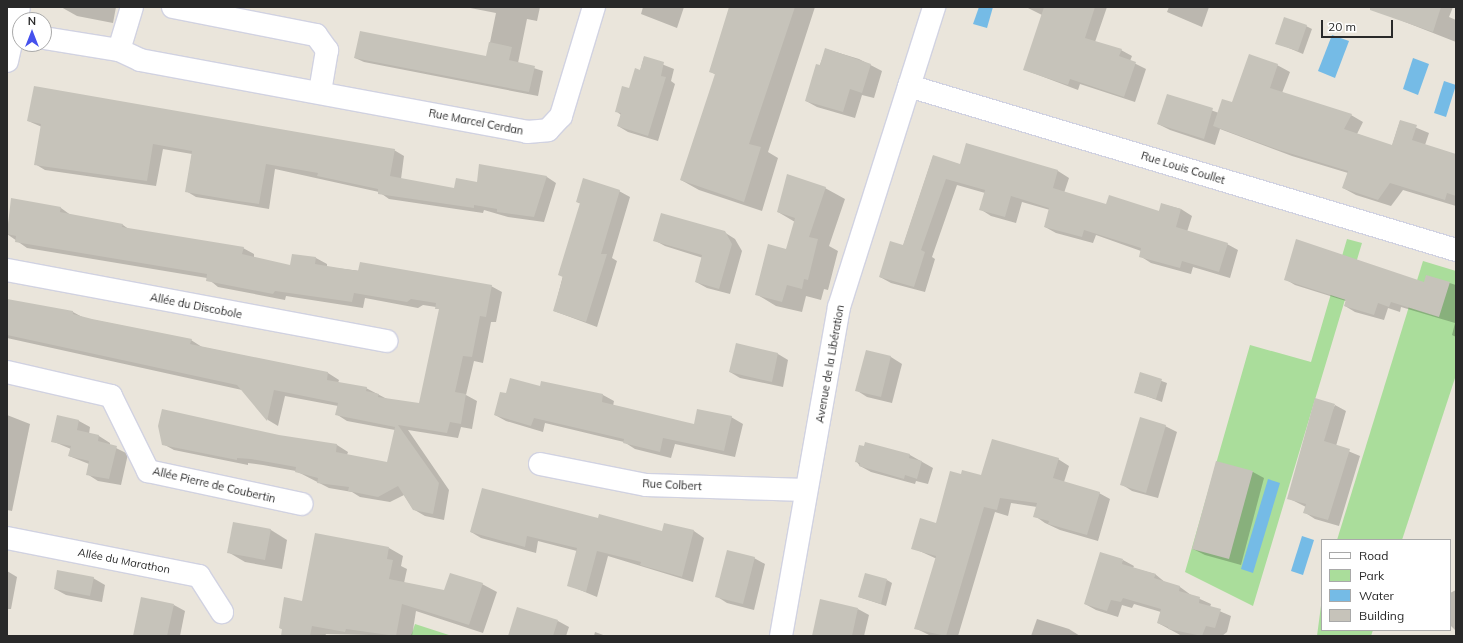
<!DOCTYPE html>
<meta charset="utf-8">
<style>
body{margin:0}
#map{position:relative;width:1463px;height:643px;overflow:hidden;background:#eae5db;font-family:Mulish,sans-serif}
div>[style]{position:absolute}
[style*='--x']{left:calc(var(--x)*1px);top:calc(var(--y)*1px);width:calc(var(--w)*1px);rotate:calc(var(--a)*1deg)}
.green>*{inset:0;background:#aadd9b}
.water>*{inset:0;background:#75bbe6}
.shadow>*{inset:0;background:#0003}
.building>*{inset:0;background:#c6c3ba}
.roads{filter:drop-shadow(1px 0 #d1d2e1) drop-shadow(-1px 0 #d1d2e1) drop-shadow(0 1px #d1d2e1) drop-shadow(0 -1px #d1d2e1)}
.street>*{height:22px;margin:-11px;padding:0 11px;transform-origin:11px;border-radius:11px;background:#fff}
.secondary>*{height:22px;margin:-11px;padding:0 11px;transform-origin:11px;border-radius:11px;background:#fff}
span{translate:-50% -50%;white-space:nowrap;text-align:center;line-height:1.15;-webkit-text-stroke:3px #fff;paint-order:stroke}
.street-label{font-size:11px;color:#292929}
.frame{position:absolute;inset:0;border:8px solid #292929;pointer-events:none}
.legend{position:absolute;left:1321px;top:539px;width:130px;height:92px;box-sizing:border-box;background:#fff;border:1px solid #a9a9a9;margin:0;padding:5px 7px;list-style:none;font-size:12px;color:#292929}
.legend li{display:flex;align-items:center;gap:8px;height:20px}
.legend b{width:20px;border:1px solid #a9a9a9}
.north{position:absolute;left:12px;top:12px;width:40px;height:40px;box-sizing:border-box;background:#fff;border:1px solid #a9a9a9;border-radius:50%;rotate:0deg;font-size:11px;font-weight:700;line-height:16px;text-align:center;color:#292929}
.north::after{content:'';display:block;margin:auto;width:14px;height:18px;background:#4551ed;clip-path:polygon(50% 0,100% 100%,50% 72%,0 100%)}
.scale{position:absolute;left:1321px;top:20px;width:72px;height:18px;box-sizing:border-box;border:2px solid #292929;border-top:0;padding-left:5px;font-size:12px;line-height:14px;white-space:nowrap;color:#292929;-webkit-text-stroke:3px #fff;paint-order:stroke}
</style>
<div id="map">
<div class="green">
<div style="clip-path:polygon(1347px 239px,1362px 243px,1253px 606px,1185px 572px,1250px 345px,1311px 362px)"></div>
<div style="clip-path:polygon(1423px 261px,1456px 271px,1456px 375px,1402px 540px,1337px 540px)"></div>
<div style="clip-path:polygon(1322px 598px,1322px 630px,1373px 630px,1371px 636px,1317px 636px)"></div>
<div style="clip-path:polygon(415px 624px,452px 636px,411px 636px)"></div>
</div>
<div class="water">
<div style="clip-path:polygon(979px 7px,993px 7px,987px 28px,973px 24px)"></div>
<div style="clip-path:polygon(1332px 35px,1349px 41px,1335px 78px,1318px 71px)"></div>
<div style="clip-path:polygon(1413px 58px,1429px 64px,1418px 95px,1403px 89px)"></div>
<div style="clip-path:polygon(1444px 81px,1456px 85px,1446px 117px,1434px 113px)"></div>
<div style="clip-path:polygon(1268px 479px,1280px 483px,1253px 573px,1241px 569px)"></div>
<div style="clip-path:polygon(1302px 536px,1314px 540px,1303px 575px,1291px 571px)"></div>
</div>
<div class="shadow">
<div style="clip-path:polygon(61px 7px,116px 7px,113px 23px,77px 16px)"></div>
<div style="clip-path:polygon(465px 7px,540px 7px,537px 21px,527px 19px,518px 63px,543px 71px,538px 96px,364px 62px,355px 58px,487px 57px,496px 13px)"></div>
<div style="clip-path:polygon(643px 7px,684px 7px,677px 28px,641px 14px)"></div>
<div style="clip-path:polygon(730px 7px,815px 7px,768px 152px,778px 158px,762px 211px,699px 190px,681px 180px,716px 75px,710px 71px)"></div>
<div style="clip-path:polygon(1026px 7px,1107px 7px,1095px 42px,1121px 50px,1132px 56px,1130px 61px,1146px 69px,1135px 102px,1080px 84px,1078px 90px,1025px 70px,1042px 15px)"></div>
<div style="clip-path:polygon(1169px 7px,1209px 7px,1202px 27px,1167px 12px)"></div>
<div style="clip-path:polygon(1405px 7px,1453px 7px,1449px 17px,1456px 20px,1456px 42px,1400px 20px)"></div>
<div style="clip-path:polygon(1306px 26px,1312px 29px,1303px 54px,1277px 43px)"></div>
<div style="clip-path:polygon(826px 49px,859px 59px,882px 71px,874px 98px,862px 95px,855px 118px,817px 107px,806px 101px)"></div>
<div style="clip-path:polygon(644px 57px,674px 69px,671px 81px,675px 84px,658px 141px,628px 132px,618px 126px,621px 115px,616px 111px,640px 71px)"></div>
<div style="clip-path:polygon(1277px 65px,1290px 72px,1282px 93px,1351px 115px,1363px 122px,1357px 134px,1392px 146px,1400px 121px,1429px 133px,1425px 145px,1456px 155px,1456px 206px,1403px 190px,1391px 206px,1356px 195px,1343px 188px,1348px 173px,1292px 156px,1220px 129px,1215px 145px,1170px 130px,1158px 124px,1168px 95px,1219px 113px)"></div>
<div style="clip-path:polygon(28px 121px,394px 150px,404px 156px,401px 179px,455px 189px,478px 183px,547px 177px,556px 183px,544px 222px,508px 217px,484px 210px,483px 213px,389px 199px,379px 192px,275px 169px,269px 209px,196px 197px,186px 191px,192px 154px,163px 149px,156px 186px,45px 170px,35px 164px,42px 127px)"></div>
<div style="clip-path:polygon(967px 144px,1058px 171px,1069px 178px,1064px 193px,1107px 205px,1159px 212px,1162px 204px,1181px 209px,1192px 216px,1187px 232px,1227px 244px,1238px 250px,1230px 278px,1193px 267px,1191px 274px,1151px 263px,1140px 256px,1141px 251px,1096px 235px,1093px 243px,1056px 233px,1045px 227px,1050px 210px,1022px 202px,1016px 223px,991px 216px,980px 209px,985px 193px,957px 185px,932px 257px,935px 259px,925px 292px,891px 283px,880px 277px,903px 246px,933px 156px,961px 165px)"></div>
<div style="clip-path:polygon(825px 188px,845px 199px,829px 246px,838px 251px,828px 290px,824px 289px,821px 300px,806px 296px,802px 312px,776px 306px,756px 294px,786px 251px,795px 222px,778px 212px)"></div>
<div style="clip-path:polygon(619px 191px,630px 197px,612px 258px,617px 261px,597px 327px,554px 311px,581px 204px,577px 202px)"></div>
<div style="clip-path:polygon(12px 199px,61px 208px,72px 216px,123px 225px,130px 230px,243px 248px,254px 254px,254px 258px,291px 266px,316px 258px,327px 264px,327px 267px,491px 286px,502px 292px,496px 322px,491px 322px,483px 363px,474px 361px,466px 395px,477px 401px,472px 429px,461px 427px,458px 438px,408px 430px,449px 490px,444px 520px,425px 516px,413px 509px,404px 495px,390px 502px,360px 497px,352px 492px,329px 488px,296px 471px,263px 465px,248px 463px,248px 465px,174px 450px,163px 444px,279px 436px,337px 445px,348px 452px,347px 455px,388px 463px,395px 430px,347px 421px,336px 414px,338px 406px,285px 396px,278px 426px,268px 420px,242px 390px,7px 338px,7px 300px,73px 312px,84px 318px,191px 340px,202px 347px,328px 373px,339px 380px,338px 383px,366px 388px,387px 399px,420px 405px,440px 310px,436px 307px,423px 305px,418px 308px,365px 298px,363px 308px,286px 296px,285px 300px,218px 287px,207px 278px,27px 248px,7px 234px)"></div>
<div style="clip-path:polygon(724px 232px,735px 239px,742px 251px,730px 294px,707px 288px,696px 282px,703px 258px,665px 246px,654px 240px)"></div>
<div style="clip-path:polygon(1427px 276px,1456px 285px,1456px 337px,1452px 335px,1455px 323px,1401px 307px,1400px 312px,1388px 308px,1384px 320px,1355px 312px,1345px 306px,1346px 301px,1295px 285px,1285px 279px,1425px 283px)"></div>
<div style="clip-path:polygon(737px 344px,778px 354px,788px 360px,783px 387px,740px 378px,730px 372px)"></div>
<div style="clip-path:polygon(867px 351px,891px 357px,902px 364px,892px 403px,867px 397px,856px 390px)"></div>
<div style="clip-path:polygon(1140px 373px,1167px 383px,1162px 402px,1135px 392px)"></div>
<div style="clip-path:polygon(541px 388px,603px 395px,614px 401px,613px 406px,694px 425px,731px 417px,743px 424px,735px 457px,675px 444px,671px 458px,635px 449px,624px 442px,545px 423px,543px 432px,506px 421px,495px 415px,507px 394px)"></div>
<div style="clip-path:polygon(1335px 405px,1346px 411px,1336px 446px,1360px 456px,1339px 526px,1315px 519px,1304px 512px,1306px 507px,1288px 498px)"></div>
<div style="clip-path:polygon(7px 415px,30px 424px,12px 511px,7px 510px)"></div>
<div style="clip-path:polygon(58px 416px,79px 421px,90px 427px,89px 434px,99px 436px,110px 443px,110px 445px,128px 454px,121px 485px,98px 481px,87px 474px,89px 464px,69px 456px,71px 449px,52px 441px)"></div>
<div style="clip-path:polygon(1165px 426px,1177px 432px,1158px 498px,1132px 491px,1121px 484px)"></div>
<div style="clip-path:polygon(866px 443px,910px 455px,933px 468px,928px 484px,916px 481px,915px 484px,871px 472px,860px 466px,856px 461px)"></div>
<div style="clip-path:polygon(1058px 459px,1069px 466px,1064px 482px,1099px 493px,1110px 499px,1098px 541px,1060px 530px,1045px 523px,1035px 516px,1037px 507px,1011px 503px,1008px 516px,995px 512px,958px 636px,931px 636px,915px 628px,937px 559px,913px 548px,936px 524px,962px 475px,981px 477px)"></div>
<div style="clip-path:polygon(1217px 462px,1253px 472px,1264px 478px,1241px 565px,1205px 555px,1193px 549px)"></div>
<div style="clip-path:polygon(599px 520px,663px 532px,665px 524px,694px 531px,704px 538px,693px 582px,608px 556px,597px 597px,568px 585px,577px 551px,538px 541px,536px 553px,481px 538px,471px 532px)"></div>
<div style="clip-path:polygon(234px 523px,271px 530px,287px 540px,282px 569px,245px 562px,228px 552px)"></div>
<div style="clip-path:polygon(389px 548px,403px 556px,401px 566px,407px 569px,404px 583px,445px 592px,482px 584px,497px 592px,483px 633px,416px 611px,412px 636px,326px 634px,325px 636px,282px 636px,283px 630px,280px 628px,303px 602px)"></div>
<div style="clip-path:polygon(754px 558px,765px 564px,754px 610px,727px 603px,716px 596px)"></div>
<div style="clip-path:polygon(1123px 560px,1134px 566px,1133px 568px,1155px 574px,1166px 583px,1180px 587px,1191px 595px,1211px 604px,1210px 607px,1231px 616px,1227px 632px,1222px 636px,1182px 636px,1158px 623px,1161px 612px,1134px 604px,1132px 608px,1122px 605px,1118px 617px,1096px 610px,1085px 604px)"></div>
<div style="clip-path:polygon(7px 571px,17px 577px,11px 609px,7px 609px)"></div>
<div style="clip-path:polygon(93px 578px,105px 585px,102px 602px,66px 595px,55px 589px)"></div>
<div style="clip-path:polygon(887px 580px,892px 583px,886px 606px,859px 597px)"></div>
<div style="clip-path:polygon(1456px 590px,1456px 631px,1450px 625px,1450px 593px)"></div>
<div style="clip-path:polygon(174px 605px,185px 611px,180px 636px,134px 636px)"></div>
<div style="clip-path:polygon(858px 609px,869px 615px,864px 636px,813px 636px)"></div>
<div style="clip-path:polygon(1037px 619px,1069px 629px,1080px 636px,1031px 636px)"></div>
<div style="clip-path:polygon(558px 621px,569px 627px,566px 636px,509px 636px)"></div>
<div style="clip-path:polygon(595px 632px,606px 636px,594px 636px)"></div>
</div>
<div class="building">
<div style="clip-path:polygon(729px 7px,795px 7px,749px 144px,761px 147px,744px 202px,680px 180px,715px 74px,709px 72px)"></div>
<div style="clip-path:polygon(1044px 7px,1095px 7px,1085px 38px,1122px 49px,1119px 56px,1136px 62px,1124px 97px,1070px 79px,1068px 85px,1023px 70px)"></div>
<div style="clip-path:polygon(1370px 7px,1441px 7px,1433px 32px,1370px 10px)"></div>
<div style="clip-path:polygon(1284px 17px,1307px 25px,1298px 51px,1275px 44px)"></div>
<div style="clip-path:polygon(360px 31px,486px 56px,489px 42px,512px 47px,509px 60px,535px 66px,529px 92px,354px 58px)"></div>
<div style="clip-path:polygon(825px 48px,871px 64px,862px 93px,850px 89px,843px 112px,805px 101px,816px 64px,820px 65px)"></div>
<div style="clip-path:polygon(1249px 54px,1278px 64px,1270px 88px,1352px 114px,1344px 129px,1392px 145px,1400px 120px,1417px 125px,1412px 140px,1456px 154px,1456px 196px,1447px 193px,1445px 200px,1390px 183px,1378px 200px,1342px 188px,1348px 171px,1279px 150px,1213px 126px,1222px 99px,1232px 102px)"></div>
<div style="clip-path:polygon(644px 56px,664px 62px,661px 76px,666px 77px,648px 136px,617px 126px,621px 113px,615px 112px,622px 86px,629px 88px,635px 68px,640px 70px)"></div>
<div style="clip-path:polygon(34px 86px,395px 149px,390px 176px,454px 188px,456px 178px,477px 182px,479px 164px,547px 176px,534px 217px,497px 212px,497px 209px,474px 205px,474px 208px,378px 194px,378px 189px,317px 176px,318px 173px,266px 164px,259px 204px,238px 201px,185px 192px,192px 151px,153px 144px,147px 181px,34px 165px,41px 124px,27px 121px)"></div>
<div style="clip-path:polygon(1167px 94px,1213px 108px,1204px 139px,1157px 124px)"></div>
<div style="clip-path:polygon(966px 143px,1058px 170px,1053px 188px,1079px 196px,1106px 204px,1109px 195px,1159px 211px,1161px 203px,1181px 209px,1176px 227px,1228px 243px,1219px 272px,1182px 261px,1180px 268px,1139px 257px,1141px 248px,1084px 230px,1082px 237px,1044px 227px,1049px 208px,1011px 196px,1005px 217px,979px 210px,985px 190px,946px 179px,921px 250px,925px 252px,914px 287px,879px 277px,890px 241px,903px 245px,933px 155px,960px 164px)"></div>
<div style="clip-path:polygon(787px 174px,826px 187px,809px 237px,818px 239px,808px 280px,804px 279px,802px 289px,787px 285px,782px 302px,755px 295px,768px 244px,786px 249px,795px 218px,777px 212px)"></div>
<div style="clip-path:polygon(583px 178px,620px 190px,601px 254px,607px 254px,586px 322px,553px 311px,563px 277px,558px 275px,580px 203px,576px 202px)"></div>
<div style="clip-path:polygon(11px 198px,61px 207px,60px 212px,123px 224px,122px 227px,244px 247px,242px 254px,290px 265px,292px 254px,316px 257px,315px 264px,358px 271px,360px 262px,492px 285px,486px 317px,480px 316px,472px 357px,463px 356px,455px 392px,466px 394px,461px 424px,450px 422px,447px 433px,398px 425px,439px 483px,433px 514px,413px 510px,398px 486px,378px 497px,348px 491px,349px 487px,317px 483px,318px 478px,295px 472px,296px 467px,251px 459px,237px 458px,237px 460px,162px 445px,158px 426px,162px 409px,279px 435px,337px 444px,336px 452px,387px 462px,395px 427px,335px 415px,338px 403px,274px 390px,267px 421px,237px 385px,7px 335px,7px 299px,73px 311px,73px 314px,92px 319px,192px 339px,190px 344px,328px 372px,327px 380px,367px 387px,366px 391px,379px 394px,378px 397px,419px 403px,439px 309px,435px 309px,436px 303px,411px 299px,407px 302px,354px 293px,352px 302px,275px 291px,273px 294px,206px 281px,207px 274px,15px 242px,16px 236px,7px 234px)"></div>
<div style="clip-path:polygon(661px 213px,725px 231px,732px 244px,719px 289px,695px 282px,702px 255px,653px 241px)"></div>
<div style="clip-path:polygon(1296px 239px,1424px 282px,1426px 275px,1450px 282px,1439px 317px,1391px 302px,1389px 307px,1378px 303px,1374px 315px,1344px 306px,1346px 300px,1284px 280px)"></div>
<div style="clip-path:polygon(736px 343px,778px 353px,772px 382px,729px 372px)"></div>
<div style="clip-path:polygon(866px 350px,891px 356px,881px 397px,855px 391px)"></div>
<div style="clip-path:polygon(1140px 372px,1162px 379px,1156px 399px,1134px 393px)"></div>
<div style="clip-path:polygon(510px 378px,540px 386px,541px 381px,603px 394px,602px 402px,694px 424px,697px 409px,732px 416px,724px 451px,663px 438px,660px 452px,623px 443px,624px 439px,534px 418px,531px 426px,494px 415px,500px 392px,506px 393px)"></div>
<div style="clip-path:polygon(1315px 398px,1335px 404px,1324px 441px,1350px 449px,1328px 520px,1303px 513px,1306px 504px,1287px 499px)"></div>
<div style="clip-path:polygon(57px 415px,79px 420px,77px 430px,99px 435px,98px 441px,117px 446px,109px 479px,86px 475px,89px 461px,68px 456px,71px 446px,51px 442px)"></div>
<div style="clip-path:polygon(1140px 417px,1166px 425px,1146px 493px,1120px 485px)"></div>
<div style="clip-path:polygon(992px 439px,1059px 458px,1053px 478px,1100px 492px,1087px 535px,1048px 524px,1049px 521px,1033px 517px,1037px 503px,1000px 498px,997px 510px,984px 507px,946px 636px,914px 629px,936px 556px,911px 549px,920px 518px,936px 523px,950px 471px,961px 474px,962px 470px,981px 475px)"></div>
<div style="clip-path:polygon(865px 442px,910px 454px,909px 458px,922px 461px,917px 479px,905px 475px,904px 479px,859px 466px,860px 463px,855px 462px,859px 445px,864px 446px)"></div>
<div style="clip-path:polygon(1216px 461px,1253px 471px,1229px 559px,1192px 549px)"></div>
<div style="clip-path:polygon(482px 488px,598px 518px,599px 514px,662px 531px,664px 523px,694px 530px,682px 577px,640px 565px,641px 562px,597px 551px,586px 592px,567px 586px,577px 548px,527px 536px,525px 547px,470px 532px)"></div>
<div style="clip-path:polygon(233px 522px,271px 529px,265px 560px,227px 553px)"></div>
<div style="clip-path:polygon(315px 533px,389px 547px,387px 559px,393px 560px,389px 579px,444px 590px,450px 573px,483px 583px,469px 625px,402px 604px,396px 636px,346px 629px,345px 632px,312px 626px,310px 636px,281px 636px,282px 629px,279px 628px,284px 597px,302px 601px)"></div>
<div style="clip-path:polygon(727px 550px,755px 557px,743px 604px,715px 597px)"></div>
<div style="clip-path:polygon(1100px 552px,1123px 559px,1122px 564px,1156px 574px,1154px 578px,1180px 586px,1179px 591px,1200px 597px,1199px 603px,1221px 609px,1215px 628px,1206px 626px,1202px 636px,1168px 629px,1168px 627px,1157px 623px,1161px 609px,1123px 598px,1121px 602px,1111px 600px,1107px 611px,1084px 604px)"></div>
<div style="clip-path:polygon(57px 570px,94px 577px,90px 596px,54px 589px)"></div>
<div style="clip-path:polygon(865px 573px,887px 579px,881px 604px,858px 597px)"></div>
<div style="clip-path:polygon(141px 597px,174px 604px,167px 636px,133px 636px)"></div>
<div style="clip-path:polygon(820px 599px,858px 608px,852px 636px,812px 636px)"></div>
<div style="clip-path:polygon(517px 607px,558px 620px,553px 636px,508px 636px)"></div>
</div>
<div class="roads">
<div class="street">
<div style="--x:173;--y:7;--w:146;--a:11.1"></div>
<div style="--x:316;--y:35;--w:19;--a:54"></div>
<div style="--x:327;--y:50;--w:43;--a:99.5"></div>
<div style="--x:44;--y:38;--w:76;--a:9.1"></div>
<div style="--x:119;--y:50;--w:23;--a:25"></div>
<div style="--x:140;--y:60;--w:394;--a:10.5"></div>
<div style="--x:527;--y:132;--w:21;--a:-5"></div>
<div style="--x:548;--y:130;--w:19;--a:-47"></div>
<div style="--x:561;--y:116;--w:114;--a:-73.2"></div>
<div style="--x:119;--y:50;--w:45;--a:-73.2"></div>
<div style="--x:7;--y:61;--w:55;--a:-77.5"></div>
<div style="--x:909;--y:86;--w:571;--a:16.69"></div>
<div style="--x:7;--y:270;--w:386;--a:10.6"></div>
<div style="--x:7;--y:372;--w:107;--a:13"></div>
<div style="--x:111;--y:396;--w:84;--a:63.7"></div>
<div style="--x:148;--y:471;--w:157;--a:12.1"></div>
<div style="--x:540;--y:464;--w:108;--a:11.2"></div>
<div style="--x:646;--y:485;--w:160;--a:1.8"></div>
<div style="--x:7;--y:538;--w:196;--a:11.2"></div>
<div style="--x:199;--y:576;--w:43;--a:57.4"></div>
</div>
<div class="secondary">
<div style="--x:781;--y:636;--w:334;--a:-80"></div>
<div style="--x:839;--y:307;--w:315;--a:-72.4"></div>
</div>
</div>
<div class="street-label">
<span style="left:476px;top:122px;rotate:11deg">Rue Marcel Cerdan</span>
<span style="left:1183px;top:168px;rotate:17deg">Rue Louis Coullet</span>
<span style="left:196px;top:306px;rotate:11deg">Allée du Discobole</span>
<span style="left:830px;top:364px;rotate:-80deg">Avenue de la Libération</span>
<span style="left:214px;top:485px;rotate:13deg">Allée Pierre de Coubertin</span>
<span style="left:672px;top:485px;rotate:3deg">Rue Colbert</span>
<span style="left:124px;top:561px;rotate:11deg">Allée du Marathon</span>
</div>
<div class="frame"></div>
<ul class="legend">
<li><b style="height:5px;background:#fff"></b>Road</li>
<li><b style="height:11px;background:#aadd9b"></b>Park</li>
<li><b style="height:11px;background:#75bbe6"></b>Water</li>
<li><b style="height:11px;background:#c6c3ba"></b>Building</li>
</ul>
<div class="north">N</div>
<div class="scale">20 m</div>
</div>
